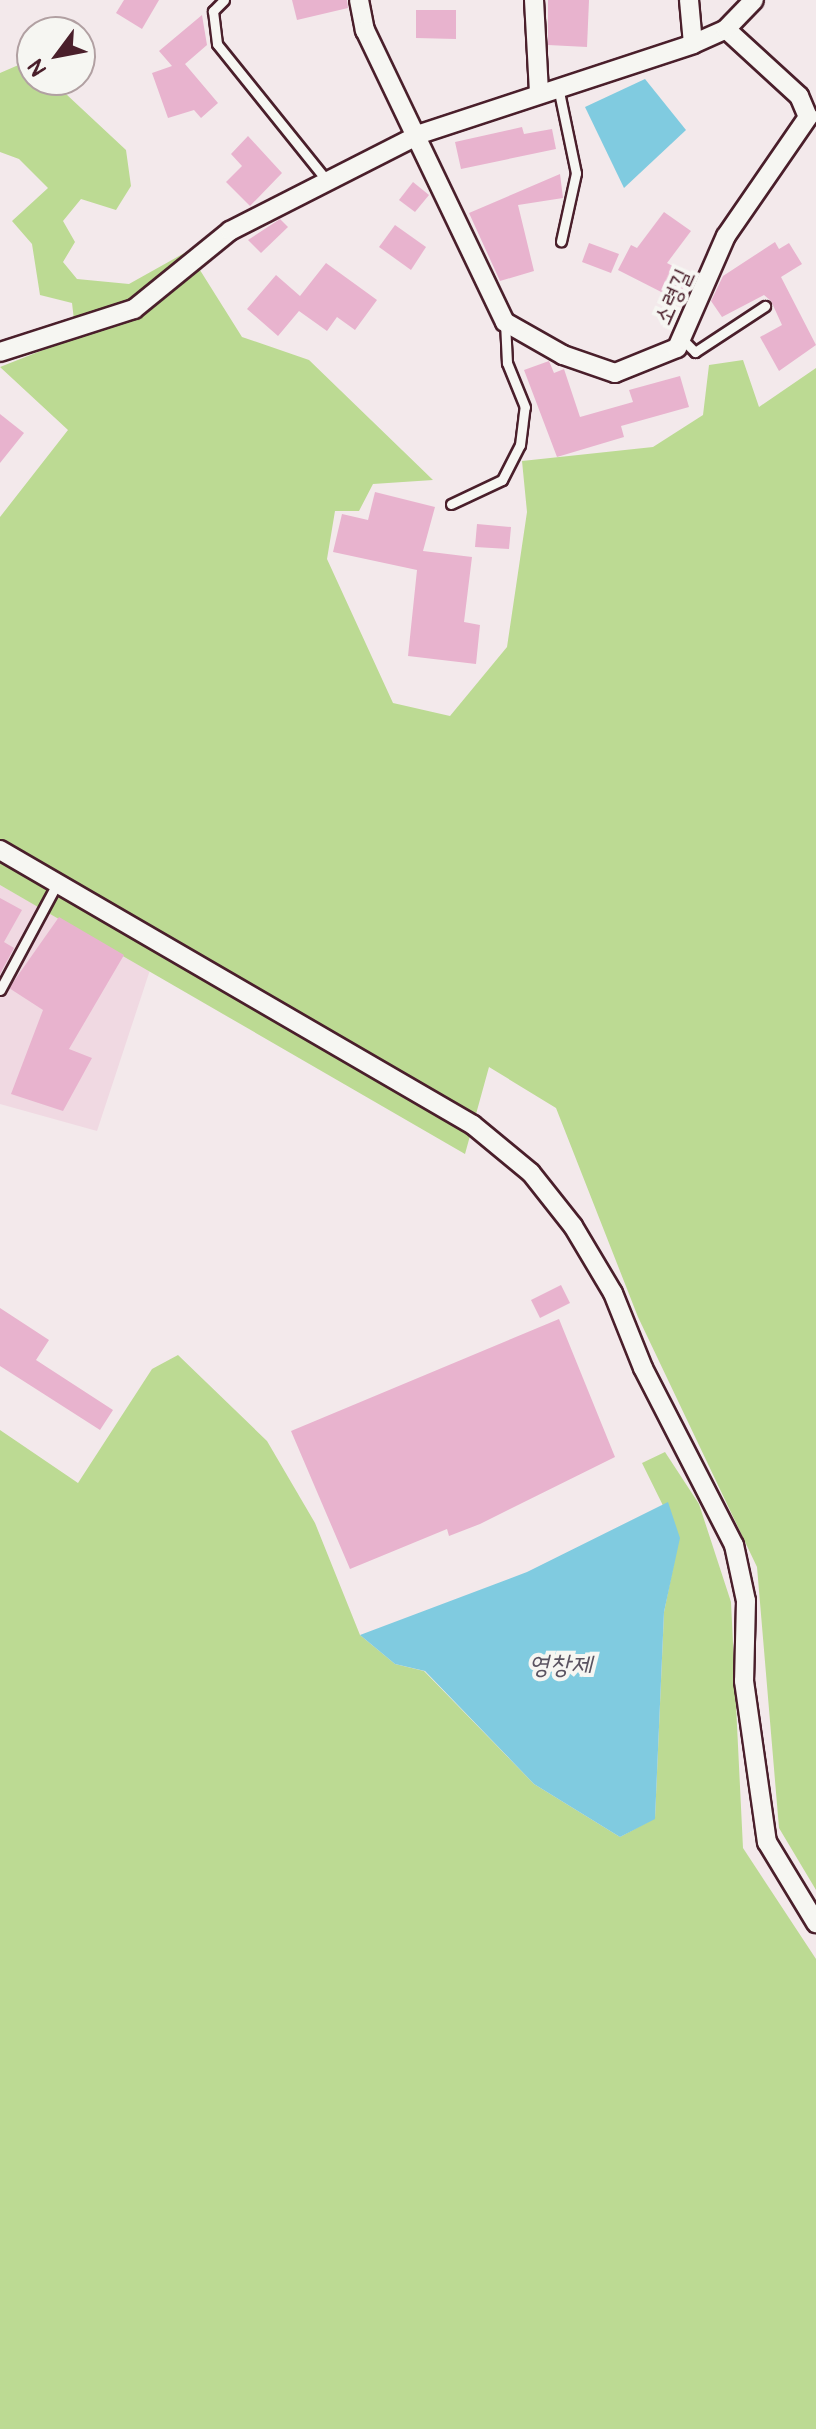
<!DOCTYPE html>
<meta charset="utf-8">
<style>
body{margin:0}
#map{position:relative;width:816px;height:2429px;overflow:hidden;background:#f3e9eb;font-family:Pangolin,"Poor Story",sans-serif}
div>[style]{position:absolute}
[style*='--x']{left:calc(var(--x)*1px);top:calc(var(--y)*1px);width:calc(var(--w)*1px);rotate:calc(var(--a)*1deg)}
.built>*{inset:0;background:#f0d9e2}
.green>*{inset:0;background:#bcda93}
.water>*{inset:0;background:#80cbe0}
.building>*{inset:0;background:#e8b3ce}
.roads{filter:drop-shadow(2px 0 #4a1f2b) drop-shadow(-2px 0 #4a1f2b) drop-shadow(0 2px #4a1f2b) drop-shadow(0 -2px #4a1f2b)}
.service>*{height:9px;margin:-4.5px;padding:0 4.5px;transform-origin:4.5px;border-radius:4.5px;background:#f6f6f2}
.minor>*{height:18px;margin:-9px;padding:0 9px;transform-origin:9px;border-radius:9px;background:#f6f6f2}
span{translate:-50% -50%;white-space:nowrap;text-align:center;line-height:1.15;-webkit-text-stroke:8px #f6f6f2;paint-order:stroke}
.street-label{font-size:24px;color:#4a1f2b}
.water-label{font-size:26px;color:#5a5361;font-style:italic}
.north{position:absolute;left:16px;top:16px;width:80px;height:80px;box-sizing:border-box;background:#f6f6f2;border:2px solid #b1a0a2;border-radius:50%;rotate:238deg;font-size:22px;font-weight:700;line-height:32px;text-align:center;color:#4a1f2b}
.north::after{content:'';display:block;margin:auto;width:28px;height:36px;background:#4a1f2b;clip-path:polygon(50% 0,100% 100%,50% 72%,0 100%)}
</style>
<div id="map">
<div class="built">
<div style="clip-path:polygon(0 885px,150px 970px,97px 1131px,0 1104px)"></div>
</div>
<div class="green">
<div style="clip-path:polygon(30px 60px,32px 80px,51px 80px,126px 150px,131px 186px,116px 210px,81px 199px,63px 221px,75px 242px,63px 262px,77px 279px,129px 284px,188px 251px,242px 337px,309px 360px,433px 480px,373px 484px,359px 511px,335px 511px,327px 559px,393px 703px,450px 716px,507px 647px,527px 512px,522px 461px,653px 447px,703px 415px,709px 365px,743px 360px,759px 407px,816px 368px,816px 1890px,779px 1828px,757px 1567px,638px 1317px,556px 1108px,489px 1067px,465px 1154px,0 885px,0 517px,68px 430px,0 367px,76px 337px,72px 303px,40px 295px,32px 244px,12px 221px,48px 188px,19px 159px,0 152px,0 73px)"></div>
<div style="clip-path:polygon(178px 1355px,267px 1441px,315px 1523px,360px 1635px,395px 1664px,424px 1671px,534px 1784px,620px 1837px,655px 1818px,664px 1612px,679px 1538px,642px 1463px,665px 1452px,699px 1504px,731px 1602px,743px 1848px,816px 1959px,816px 2429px,0 2429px,0 1430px,78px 1483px,152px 1369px)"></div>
</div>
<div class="water">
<div style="clip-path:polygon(645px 79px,686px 130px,624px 188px,585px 107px)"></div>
<div style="clip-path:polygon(668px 1502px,680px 1538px,664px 1612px,655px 1819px,620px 1837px,534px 1784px,425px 1671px,395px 1664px,360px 1635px,527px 1572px)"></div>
</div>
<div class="building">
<div style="clip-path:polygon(124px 0,159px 0,142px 29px,116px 13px)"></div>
<div style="clip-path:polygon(292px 0,347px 0,348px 8px,297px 20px)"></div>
<div style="clip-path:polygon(548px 0,589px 0,587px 47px,548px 45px)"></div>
<div style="clip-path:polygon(416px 10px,456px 10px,456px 39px,416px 38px)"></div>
<div style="clip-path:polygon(202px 15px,207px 45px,185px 64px,218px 103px,201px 118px,194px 110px,168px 118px,152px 73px,172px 66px,159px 51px)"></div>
<div style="clip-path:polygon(522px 127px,524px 134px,552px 129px,556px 149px,461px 169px,455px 142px)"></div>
<div style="clip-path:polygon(248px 136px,282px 173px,250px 206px,226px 182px,242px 166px,231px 154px)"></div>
<div style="clip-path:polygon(560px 174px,563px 198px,518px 205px,534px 271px,500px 281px,469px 213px)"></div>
<div style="clip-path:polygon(413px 182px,429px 195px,415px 212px,399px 200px)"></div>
<div style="clip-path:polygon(664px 212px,691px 231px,667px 263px,690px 275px,677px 300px,618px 270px,631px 245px,637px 248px)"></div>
<div style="clip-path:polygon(280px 219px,288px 227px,261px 253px,248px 240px)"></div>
<div style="clip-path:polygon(395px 225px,426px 247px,411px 270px,379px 247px)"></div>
<div style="clip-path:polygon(775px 242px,779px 249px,789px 243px,802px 264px,781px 277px,816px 345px,779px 371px,760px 337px,782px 325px,771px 301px,764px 295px,722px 317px,711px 301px,723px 276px)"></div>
<div style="clip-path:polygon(589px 243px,619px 254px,611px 273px,582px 262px)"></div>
<div style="clip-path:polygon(326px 263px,377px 300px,355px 330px,337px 317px,327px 331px,299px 311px,278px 336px,247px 309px,276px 275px,300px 296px)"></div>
<div style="clip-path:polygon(549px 361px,554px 373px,564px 369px,580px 417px,633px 402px,629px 390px,680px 376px,689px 407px,621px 426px,624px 437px,557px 457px,524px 370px)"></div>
<div style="clip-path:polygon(0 414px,24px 433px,0 463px)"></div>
<div style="clip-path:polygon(375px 492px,435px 507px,423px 551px,472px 557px,464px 622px,480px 625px,476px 664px,408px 656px,417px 570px,333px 552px,342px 514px,368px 520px)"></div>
<div style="clip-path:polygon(477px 524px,511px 527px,509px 549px,475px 547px)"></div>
<div style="clip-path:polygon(0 898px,22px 910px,4px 942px,14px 948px,0 974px)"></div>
<div style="clip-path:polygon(59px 917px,124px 955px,69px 1049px,92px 1058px,63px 1111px,11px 1094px,43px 1010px,9px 988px)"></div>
<div style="clip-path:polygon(561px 1285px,570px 1303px,540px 1318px,531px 1300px)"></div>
<div style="clip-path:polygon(0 1308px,49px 1340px,36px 1360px,113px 1410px,100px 1430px,0 1366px)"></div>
<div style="clip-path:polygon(559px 1319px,615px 1457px,480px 1524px,449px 1536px,447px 1529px,350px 1569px,291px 1431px)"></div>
</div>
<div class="roads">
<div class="service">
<div style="--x:224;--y:0;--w:16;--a:135"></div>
<div style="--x:213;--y:11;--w:33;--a:83"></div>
<div style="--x:217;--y:44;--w:176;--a:51.2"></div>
<div style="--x:558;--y:87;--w:88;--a:78.2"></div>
<div style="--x:576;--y:173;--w:70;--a:102.4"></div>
<div style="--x:681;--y:338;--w:20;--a:45"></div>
<div style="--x:695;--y:352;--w:84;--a:-33.3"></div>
<div style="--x:451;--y:504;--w:56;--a:-25.2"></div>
<div style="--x:502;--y:480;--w:39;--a:-63"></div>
<div style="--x:520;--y:445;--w:38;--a:-83"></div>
<div style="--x:525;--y:407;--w:48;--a:-112.2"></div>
<div style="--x:507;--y:363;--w:41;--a:-92.8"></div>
<div style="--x:0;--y:990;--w:123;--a:-61.8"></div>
</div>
<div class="minor">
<div style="--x:359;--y:0;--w:31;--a:79"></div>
<div style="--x:365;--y:30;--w:324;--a:64.4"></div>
<div style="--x:505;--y:322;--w:67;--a:29.6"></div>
<div style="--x:563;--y:355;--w:55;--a:19.1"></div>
<div style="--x:615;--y:373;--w:67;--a:-22"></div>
<div style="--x:677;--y:348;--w:122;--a:-66.4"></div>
<div style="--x:726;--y:236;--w:145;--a:-55.4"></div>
<div style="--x:808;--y:117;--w:23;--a:-113"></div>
<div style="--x:799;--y:96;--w:99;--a:-137.5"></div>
<div style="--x:534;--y:0;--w:93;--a:86.9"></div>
<div style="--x:689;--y:0;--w:44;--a:84.8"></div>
<div style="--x:0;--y:352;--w:141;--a:-17.8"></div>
<div style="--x:134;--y:309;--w:124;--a:-39.1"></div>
<div style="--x:230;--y:231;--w:213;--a:-27"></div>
<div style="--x:420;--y:134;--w:287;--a:-18.2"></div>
<div style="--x:693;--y:44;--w:36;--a:-24"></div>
<div style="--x:726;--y:29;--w:40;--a:-46"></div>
<div style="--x:0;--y:850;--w:547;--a:30.17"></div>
<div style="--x:473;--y:1125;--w:75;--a:39.6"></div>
<div style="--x:531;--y:1173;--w:68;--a:51.6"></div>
<div style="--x:573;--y:1226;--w:78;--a:59.2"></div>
<div style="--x:613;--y:1293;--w:81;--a:68.2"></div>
<div style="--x:643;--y:1368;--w:199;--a:62.8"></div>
<div style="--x:734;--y:1545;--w:57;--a:77.9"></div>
<div style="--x:746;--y:1601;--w:80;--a:91.4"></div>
<div style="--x:744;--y:1681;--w:163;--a:81.9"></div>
<div style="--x:767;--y:1842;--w:95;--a:58.8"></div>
</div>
</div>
<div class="street-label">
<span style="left:673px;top:297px;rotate:-66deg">소령길</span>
</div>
<div class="water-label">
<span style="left:560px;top:1666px">영창제</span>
</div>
<div class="north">N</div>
</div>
